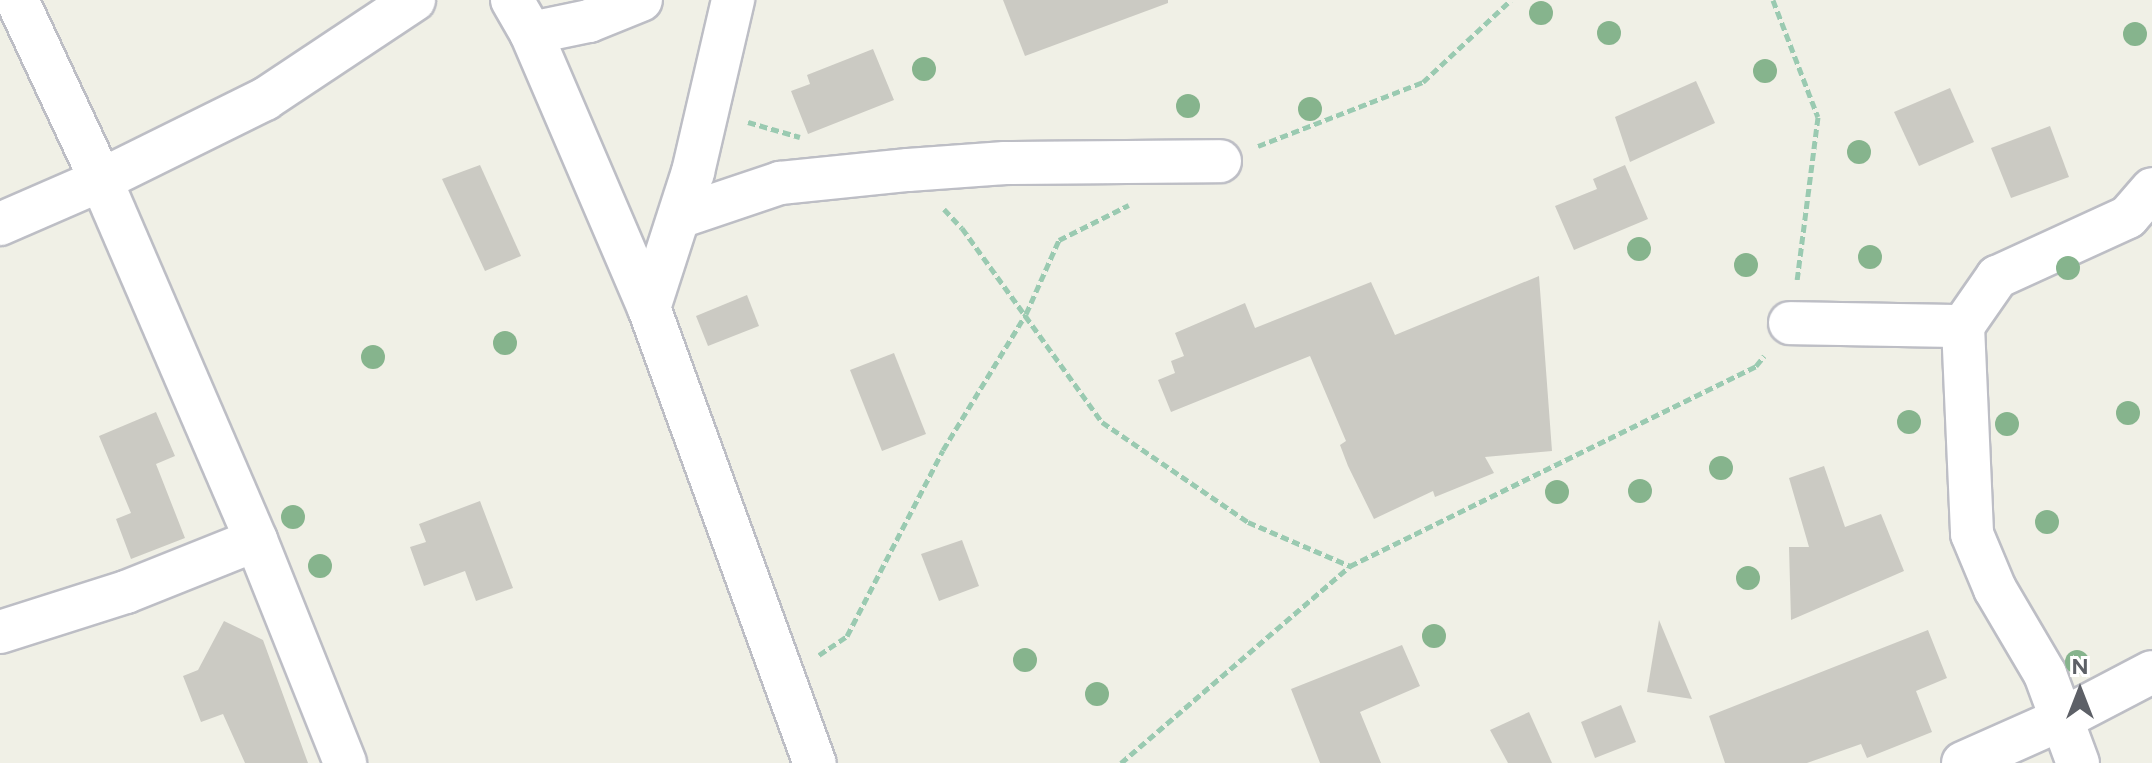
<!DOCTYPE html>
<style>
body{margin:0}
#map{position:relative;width:2152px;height:763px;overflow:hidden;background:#f0f0e6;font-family:Figtree,sans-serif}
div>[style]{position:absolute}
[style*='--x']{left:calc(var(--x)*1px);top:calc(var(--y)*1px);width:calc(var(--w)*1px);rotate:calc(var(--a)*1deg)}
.building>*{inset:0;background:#cbcac3}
.path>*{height:5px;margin-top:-2.5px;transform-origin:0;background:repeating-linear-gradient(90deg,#9acab1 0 8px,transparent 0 12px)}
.roads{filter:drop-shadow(2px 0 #bdbec5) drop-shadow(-2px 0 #bdbec5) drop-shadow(0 2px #bdbec5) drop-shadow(0 -2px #bdbec5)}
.minor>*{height:42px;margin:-21px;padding:0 21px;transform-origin:21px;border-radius:21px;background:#fff}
.trees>*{width:24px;height:24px;margin:-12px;border-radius:50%;background:#86b48d}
span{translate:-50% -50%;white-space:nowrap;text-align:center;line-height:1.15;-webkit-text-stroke:7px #fff;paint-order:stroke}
.north{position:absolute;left:2040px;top:651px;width:80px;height:80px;-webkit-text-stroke:6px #fff;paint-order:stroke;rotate:0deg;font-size:22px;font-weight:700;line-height:32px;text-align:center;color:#5d6067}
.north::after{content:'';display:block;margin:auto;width:28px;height:36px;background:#5d6067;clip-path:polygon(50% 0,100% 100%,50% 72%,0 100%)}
</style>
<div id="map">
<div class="building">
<div style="clip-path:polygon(1003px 0,1168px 0,1168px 3px,1025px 56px)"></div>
<div style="clip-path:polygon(873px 49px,894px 100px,808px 134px,791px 91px,810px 84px,807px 75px)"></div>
<div style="clip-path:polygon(1696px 81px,1715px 123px,1630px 162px,1615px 117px)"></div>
<div style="clip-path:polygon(1950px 88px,1974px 142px,1919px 166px,1894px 112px)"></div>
<div style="clip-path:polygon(2050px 126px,2069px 177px,2011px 198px,1991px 148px)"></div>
<div style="clip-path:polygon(480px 165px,521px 256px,485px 271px,442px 179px)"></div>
<div style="clip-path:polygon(1625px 165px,1648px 219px,1574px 250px,1555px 206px,1597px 189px,1593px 179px)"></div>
<div style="clip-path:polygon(1539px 276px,1552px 451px,1485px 457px,1494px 473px,1435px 497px,1433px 491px,1374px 519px,1348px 466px,1340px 445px,1346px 441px,1310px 356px,1171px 412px,1158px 380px,1175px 373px,1171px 361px,1184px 356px,1175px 333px,1245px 303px,1255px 328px,1371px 282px,1395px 335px)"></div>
<div style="clip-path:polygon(747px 295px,759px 326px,708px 346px,696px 316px)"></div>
<div style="clip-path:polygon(894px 353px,926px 434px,882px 451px,850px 370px)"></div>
<div style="clip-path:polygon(156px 412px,175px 456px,156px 464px,185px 538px,131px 559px,116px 519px,131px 513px,99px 436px)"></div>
<div style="clip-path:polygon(1824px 466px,1845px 527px,1881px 514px,1904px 571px,1791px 620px,1789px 547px,1809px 547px,1789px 478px)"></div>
<div style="clip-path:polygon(480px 501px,513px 588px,476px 601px,465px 571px,424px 586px,410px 547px,426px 542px,419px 524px)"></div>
<div style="clip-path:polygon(962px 540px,979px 586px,939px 601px,921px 554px)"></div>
<div style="clip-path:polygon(1659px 620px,1692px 699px,1647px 692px)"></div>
<div style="clip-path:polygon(224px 621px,263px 640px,308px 763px,245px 763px,223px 714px,201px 722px,183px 676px,198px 670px)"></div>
<div style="clip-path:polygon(1928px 630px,1947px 678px,1916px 691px,1932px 732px,1867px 758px,1861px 744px,1807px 763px,1725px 763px,1709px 716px)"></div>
<div style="clip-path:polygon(1402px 645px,1420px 686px,1360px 712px,1381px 763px,1320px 763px,1291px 689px)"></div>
<div style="clip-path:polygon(1621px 705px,1636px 742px,1595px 758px,1581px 722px)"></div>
<div style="clip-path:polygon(1529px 712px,1552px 763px,1508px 763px,1490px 730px)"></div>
</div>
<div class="path">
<div style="--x:1773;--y:0;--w:125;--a:69"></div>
<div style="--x:1818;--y:117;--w:164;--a:97.3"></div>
<div style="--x:748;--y:122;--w:54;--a:16.1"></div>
<div style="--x:1258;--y:146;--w:177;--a:-21.2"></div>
<div style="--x:1423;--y:82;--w:120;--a:-43"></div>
<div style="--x:944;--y:209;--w:26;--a:47"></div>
<div style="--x:962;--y:228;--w:239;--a:54.2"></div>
<div style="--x:1102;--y:422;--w:177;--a:34.4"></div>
<div style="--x:1248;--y:522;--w:111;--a:23.3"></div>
<div style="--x:819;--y:655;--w:34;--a:-34"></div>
<div style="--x:847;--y:636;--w:209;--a:-62.7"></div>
<div style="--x:943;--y:450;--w:159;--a:-58.6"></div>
<div style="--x:1026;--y:314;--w:81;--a:-66"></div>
<div style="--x:1059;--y:240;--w:78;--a:-26.6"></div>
<div style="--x:1121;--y:763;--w:302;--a:-40.7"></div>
<div style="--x:1350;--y:566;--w:453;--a:-26.2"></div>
<div style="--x:1756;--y:366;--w:13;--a:-51"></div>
</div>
<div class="roads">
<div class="minor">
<div style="--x:17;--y:0;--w:199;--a:65"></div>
<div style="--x:101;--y:180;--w:392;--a:66.7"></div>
<div style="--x:256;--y:540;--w:240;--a:68.2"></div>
<div style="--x:512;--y:0;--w:38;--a:60"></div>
<div style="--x:531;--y:33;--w:299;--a:66.8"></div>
<div style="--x:649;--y:308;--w:484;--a:70"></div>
<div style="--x:531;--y:33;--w:59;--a:-11.7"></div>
<div style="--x:589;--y:21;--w:56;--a:-22"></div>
<div style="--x:679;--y:217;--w:107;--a:-18.6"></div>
<div style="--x:780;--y:183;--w:129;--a:-5.8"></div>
<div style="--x:908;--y:170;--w:97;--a:-4.1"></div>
<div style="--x:1005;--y:163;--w:215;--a:-0.5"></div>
<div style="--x:0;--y:224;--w:110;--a:-23.5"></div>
<div style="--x:101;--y:180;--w:183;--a:-26.3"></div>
<div style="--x:265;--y:99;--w:179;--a:-33.6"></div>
<div style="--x:649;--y:308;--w:143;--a:-72.1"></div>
<div style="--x:693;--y:172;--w:177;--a:-76.9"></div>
<div style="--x:1790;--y:323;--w:173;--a:1"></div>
<div style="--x:1963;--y:326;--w:208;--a:87.5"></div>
<div style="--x:1972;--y:534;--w:60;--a:67.3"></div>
<div style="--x:1995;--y:589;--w:99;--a:59.5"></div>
<div style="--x:2045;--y:674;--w:95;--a:69.7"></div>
<div style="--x:1963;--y:326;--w:60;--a:-55.2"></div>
<div style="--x:1997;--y:277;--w:144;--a:-24.6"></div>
<div style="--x:2128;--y:217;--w:37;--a:-49"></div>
<div style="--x:0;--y:632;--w:132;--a:-17.6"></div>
<div style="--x:126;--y:592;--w:140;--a:-21.8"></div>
<div style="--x:1963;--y:763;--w:111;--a:-24"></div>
<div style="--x:2064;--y:718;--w:99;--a:-27.6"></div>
</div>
</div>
<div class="trees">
<div style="left:1541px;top:13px"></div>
<div style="left:1609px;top:33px"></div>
<div style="left:2135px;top:34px"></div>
<div style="left:924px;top:69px"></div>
<div style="left:1765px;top:71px"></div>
<div style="left:1188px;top:106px"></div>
<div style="left:1310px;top:109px"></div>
<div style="left:1859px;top:152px"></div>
<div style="left:1639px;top:249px"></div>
<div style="left:1870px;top:257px"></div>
<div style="left:1746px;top:265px"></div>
<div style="left:2068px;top:268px"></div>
<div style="left:505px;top:343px"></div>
<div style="left:373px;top:357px"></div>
<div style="left:2128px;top:413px"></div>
<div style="left:1909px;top:422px"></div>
<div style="left:2007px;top:424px"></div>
<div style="left:1721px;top:468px"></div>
<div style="left:1640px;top:491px"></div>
<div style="left:1557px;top:492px"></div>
<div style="left:293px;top:517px"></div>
<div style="left:2047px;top:522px"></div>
<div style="left:320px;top:566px"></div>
<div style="left:1748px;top:578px"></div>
<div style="left:1434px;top:636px"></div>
<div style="left:1025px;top:660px"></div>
<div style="left:2077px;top:662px"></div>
<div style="left:1097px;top:694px"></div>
</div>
<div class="north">N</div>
</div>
